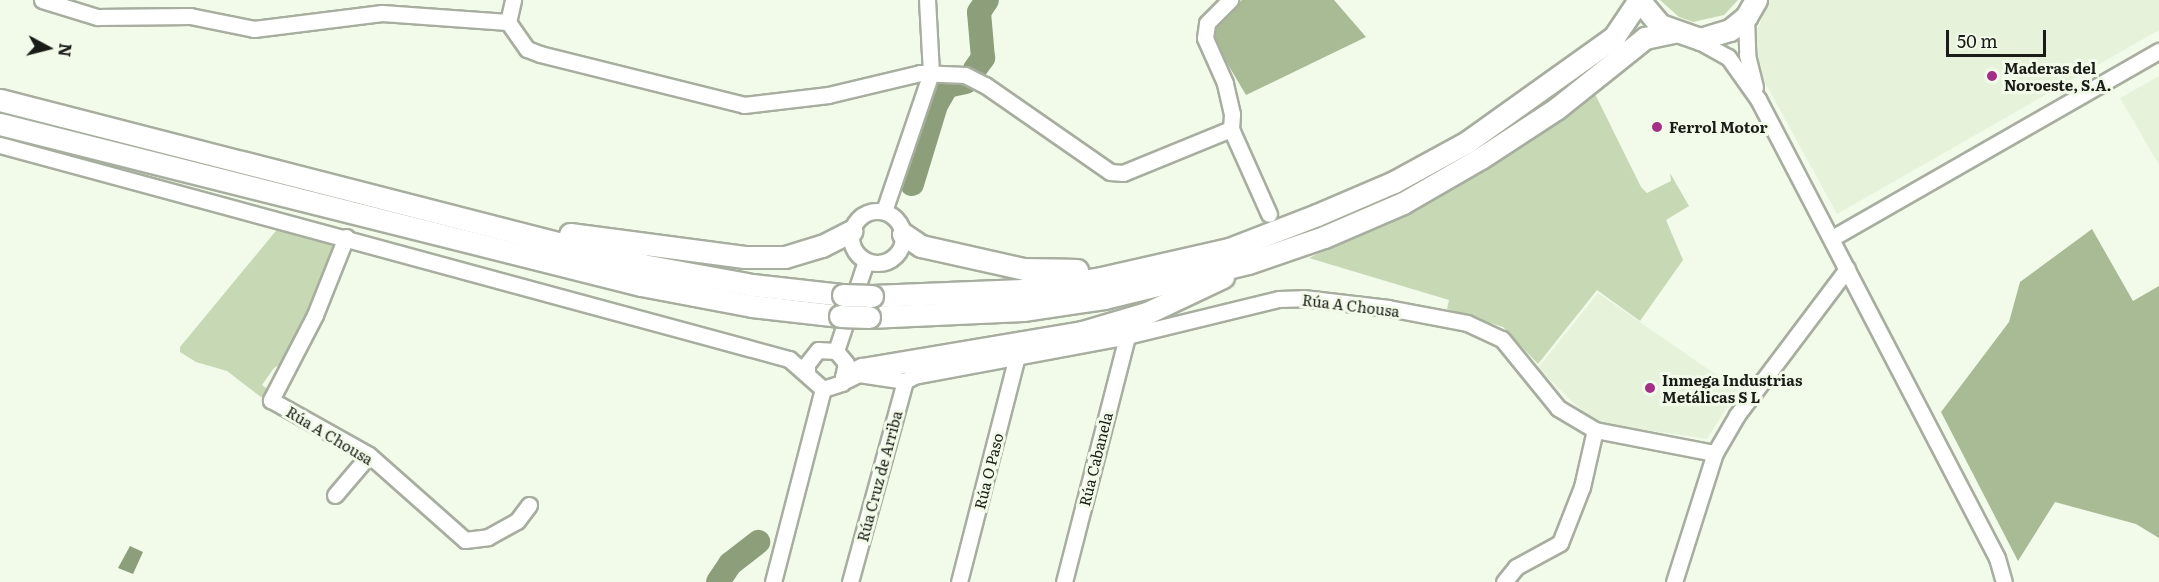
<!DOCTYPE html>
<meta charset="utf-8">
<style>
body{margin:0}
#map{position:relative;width:2159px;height:582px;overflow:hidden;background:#f2faea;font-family:Literata,serif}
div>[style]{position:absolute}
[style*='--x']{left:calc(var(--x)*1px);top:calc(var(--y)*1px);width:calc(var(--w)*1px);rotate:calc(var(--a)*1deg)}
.built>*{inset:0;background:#e6f2da}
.green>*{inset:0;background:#c7d9b4}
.forest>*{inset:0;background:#a8bb94}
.water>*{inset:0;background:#8d9f7a}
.river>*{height:24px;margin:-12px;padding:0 12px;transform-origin:12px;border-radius:12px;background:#8d9f7a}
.roads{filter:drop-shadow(2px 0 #a7ae9f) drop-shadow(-2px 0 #a7ae9f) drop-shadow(0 2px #a7ae9f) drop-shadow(0 -2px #a7ae9f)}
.minor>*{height:15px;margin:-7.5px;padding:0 7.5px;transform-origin:7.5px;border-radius:7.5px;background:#fff}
.minor>.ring{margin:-7.5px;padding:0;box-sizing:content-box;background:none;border:15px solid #fff;border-radius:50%}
.highway>*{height:21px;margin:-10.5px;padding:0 10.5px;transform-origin:10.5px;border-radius:10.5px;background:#fff}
.bridges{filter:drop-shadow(2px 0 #a7ae9f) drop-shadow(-2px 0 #a7ae9f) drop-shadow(0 2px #a7ae9f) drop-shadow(0 -2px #a7ae9f)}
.highway-bridge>*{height:21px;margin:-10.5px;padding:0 10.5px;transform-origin:10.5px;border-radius:10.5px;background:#fff}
.dots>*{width:16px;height:16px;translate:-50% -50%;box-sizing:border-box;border:3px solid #f2faea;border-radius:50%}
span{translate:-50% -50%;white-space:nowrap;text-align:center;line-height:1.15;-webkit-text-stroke:6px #f2faea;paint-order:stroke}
.poi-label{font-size:15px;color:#1a1d17;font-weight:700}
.left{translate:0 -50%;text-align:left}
.street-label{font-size:15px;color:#1a1d17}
.north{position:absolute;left:18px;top:18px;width:60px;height:60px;-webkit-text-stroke:4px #f2faea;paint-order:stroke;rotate:97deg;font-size:16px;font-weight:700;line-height:24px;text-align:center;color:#1a1d17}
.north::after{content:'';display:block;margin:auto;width:21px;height:27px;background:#1a1d17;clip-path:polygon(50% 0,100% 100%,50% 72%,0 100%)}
.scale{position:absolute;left:1946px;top:30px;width:100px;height:27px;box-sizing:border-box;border:3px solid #1a1d17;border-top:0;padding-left:8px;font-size:18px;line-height:21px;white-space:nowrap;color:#1a1d17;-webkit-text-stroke:4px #f2faea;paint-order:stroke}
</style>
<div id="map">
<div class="built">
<div style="clip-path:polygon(1769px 0,2159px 0,2159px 30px,1837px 214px,1762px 77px,1753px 41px)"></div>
<div style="clip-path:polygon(2159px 76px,2159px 165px,2120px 98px)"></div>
<div style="clip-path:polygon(1598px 293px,1738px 390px,1707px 439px,1593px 422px,1538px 368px)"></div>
</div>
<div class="green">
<div style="clip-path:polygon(1660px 0,1738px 0,1724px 15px,1693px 22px,1679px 17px)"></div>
<div style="clip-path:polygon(1595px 94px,1641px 187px,1647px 193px,1671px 181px,1670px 173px,1689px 206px,1666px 220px,1683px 260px,1640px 321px,1597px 290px,1538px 364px,1503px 327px,1447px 309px,1449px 300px,1309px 258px,1453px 188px)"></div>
<div style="clip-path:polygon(280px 226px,333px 240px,337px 245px,288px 360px,274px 368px,262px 385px,270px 391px,261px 397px,227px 371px,196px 362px,180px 352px,180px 347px)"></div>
</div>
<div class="forest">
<div style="clip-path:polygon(1242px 0,1334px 0,1366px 37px,1246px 95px,1217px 46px,1213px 27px)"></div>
<div style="clip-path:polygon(2092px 229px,2133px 301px,2159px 286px,2159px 538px,2136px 524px,2055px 502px,2018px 561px,1941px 412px,2009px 322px,2020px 282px)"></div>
</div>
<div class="water">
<div style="clip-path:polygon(130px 546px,143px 552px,133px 574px,118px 568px)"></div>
</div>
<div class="river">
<div style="--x:975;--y:69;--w:14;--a:-54"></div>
<div style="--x:983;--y:58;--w:46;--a:-95"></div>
<div style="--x:979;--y:12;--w:14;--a:-56"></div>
<div style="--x:912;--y:184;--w:83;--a:-73.1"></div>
<div style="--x:936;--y:105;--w:22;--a:-60"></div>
<div style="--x:947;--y:86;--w:19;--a:-12"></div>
<div style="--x:718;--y:582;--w:22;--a:-56"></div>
<div style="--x:730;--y:564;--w:36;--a:-38"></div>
</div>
<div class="roads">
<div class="minor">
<div style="--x:42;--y:0;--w:58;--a:17.2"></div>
<div style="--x:97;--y:17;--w:93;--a:-0.6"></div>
<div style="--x:190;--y:16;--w:65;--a:11.5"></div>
<div style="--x:254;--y:29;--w:129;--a:-7.1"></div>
<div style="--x:382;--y:13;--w:126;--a:4.1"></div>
<div style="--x:508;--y:22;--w:33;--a:55"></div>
<div style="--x:527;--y:49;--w:14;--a:21"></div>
<div style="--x:540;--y:54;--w:210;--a:14"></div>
<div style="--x:744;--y:105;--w:85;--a:-6.8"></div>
<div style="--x:828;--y:95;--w:95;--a:-13.4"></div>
<div style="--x:920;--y:73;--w:45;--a:2.5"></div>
<div style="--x:965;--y:75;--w:22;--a:27"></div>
<div style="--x:985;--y:85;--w:152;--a:34.8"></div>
<div style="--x:1110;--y:172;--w:13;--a:4"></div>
<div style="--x:1123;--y:173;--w:117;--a:-22.2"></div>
<div style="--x:1231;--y:129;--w:15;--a:-86"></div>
<div style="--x:1232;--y:114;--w:32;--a:-103"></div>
<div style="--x:1225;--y:83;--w:49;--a:-114"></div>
<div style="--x:1205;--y:38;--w:15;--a:-82"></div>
<div style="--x:1207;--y:23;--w:33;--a:-45"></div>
<div style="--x:1746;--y:17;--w:38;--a:88"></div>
<div style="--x:1747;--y:55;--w:33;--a:76"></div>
<div style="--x:508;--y:22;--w:23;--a:-77"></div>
<div style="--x:1695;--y:39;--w:38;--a:29"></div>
<div style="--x:1728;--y:57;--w:52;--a:54.5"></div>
<div style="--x:1758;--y:99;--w:517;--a:62.49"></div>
<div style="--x:1997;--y:558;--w:25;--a:74"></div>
<div style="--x:1231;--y:129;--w:93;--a:65.9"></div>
<div style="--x:0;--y:145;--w:818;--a:15.18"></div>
<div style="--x:789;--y:359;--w:45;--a:41.4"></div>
<div style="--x:823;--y:389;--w:20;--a:-18"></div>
<div style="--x:842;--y:383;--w:20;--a:-79"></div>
<div style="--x:846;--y:363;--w:16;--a:-130"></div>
<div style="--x:836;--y:351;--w:18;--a:-177"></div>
<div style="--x:818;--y:350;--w:18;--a:128"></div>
<div style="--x:807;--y:364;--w:9;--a:90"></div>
<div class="ring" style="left:851px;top:211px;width:37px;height:37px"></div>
<div style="--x:884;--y:211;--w:146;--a:-71.2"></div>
<div style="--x:931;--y:73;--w:73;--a:-93.1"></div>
<div style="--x:346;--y:237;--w:84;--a:111.7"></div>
<div style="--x:315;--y:315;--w:96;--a:117.4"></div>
<div style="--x:271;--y:400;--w:112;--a:29.3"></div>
<div style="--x:369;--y:455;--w:128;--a:41.5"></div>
<div style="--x:465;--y:540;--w:23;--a:-7"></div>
<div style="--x:488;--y:537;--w:33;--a:-29"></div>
<div style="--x:517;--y:521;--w:20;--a:-53"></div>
<div style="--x:1832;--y:238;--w:377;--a:-29.8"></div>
<div style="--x:836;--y:351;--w:95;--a:-71.6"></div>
<div style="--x:859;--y:374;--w:47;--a:8.7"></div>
<div style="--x:335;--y:495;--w:52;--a:-49.6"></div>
<div style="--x:773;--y:582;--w:199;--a:-75.5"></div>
<div style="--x:850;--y:582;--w:208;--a:-74.7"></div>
<div style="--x:905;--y:381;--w:10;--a:-29"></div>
<div style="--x:914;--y:376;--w:217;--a:-10.6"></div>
<div style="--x:1127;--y:336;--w:156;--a:-13.7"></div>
<div style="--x:1279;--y:299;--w:24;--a:-2"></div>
<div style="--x:1303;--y:298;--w:86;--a:6.7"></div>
<div style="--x:1388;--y:308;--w:80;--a:10.8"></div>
<div style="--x:1467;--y:323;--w:38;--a:25"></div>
<div style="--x:1502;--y:339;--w:89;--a:50.9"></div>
<div style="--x:1558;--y:408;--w:43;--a:30.7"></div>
<div style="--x:1595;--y:430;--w:122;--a:10.9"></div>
<div style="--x:959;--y:582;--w:229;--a:-75.6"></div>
<div style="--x:1064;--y:582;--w:254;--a:-75.6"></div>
<div style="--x:1504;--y:582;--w:19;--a:-51"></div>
<div style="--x:1516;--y:567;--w:50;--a:-28.6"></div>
<div style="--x:1560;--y:543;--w:60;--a:-68.6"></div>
<div style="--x:1582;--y:487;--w:58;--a:-77.2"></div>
<div style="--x:1674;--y:582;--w:135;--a:-72.4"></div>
<div style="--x:1715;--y:453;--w:44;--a:-59.9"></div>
<div style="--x:1737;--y:415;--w:183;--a:-53"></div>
</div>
<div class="highway">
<div style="--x:1639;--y:0;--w:33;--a:50"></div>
<div style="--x:1660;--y:25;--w:42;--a:19.3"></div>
<div style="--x:1700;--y:39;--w:31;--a:-17"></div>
<div style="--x:1730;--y:30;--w:21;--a:-39"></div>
<div style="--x:1746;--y:17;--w:20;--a:-60"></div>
<div style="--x:0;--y:100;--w:664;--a:14.39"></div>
<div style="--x:643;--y:265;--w:111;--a:10.4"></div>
<div style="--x:752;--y:285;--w:92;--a:6.3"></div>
<div style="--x:0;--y:124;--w:661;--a:14.1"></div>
<div style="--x:641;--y:285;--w:113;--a:10.7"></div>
<div style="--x:752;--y:306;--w:89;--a:6.5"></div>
<div style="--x:570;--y:234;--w:176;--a:7.5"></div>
<div style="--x:744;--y:257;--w:41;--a:0"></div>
<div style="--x:785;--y:257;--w:39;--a:-17"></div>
<div style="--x:822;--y:246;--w:33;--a:-27"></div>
<div style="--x:903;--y:234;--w:22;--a:34"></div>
<div style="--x:921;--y:246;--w:106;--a:12.6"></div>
<div style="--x:1024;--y:269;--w:53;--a:1.1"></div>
<div style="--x:872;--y:296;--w:151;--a:-2.3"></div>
<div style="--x:1023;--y:290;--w:79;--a:-8.7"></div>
<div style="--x:1101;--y:278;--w:131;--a:-12.8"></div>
<div style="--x:1229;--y:249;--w:94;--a:-21.1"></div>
<div style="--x:1317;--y:215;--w:84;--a:-23.2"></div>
<div style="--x:1394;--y:182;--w:83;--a:-28.7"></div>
<div style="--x:1467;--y:142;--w:181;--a:-35.5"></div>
<div style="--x:1614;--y:37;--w:45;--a:-56"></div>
<div style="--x:869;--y:317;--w:154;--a:-2.6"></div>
<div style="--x:1023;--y:310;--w:82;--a:-8.4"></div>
<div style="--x:1104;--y:298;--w:148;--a:-13.7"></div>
<div style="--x:1248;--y:263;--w:80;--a:-18.9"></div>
<div style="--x:1324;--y:237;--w:86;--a:-23.3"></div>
<div style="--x:1403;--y:203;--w:90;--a:-30"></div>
<div style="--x:1481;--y:158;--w:90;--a:-33.2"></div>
<div style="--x:1556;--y:109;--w:114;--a:-38.6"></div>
<div style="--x:1645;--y:38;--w:29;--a:-12"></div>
<div style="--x:846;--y:377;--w:18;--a:-27"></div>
<div style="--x:862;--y:369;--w:223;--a:-9.5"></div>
<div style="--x:1082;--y:332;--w:68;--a:-16.3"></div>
<div style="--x:1147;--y:313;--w:84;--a:-25.3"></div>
</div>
</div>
<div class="bridges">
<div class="highway-bridge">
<div style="--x:843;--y:295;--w:29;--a:2"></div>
<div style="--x:840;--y:316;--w:29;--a:2"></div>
</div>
</div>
<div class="dots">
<div style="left:1992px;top:76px;background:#a42f89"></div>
<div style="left:1657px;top:127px;background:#a42f89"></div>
<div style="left:1650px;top:388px;background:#a42f89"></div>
</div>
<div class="poi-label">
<span class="left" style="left:2004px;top:76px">Maderas del<br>Noroeste, S.A.</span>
<span class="left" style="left:1669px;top:127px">Ferrol Motor</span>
<span class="left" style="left:1662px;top:388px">Inmega Industrias<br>Metálicas S L</span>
</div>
<div class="street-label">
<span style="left:1351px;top:305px;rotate:7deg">Rúa A Chousa</span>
<span style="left:330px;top:435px;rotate:31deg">Rúa A Chousa</span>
<span style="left:1095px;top:459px;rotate:-76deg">Rúa Cabanela</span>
<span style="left:988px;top:471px;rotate:-76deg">Rúa O Paso</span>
<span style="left:879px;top:476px;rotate:-75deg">Rúa Cruz de Arriba</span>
</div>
<div class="north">N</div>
<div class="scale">50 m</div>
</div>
